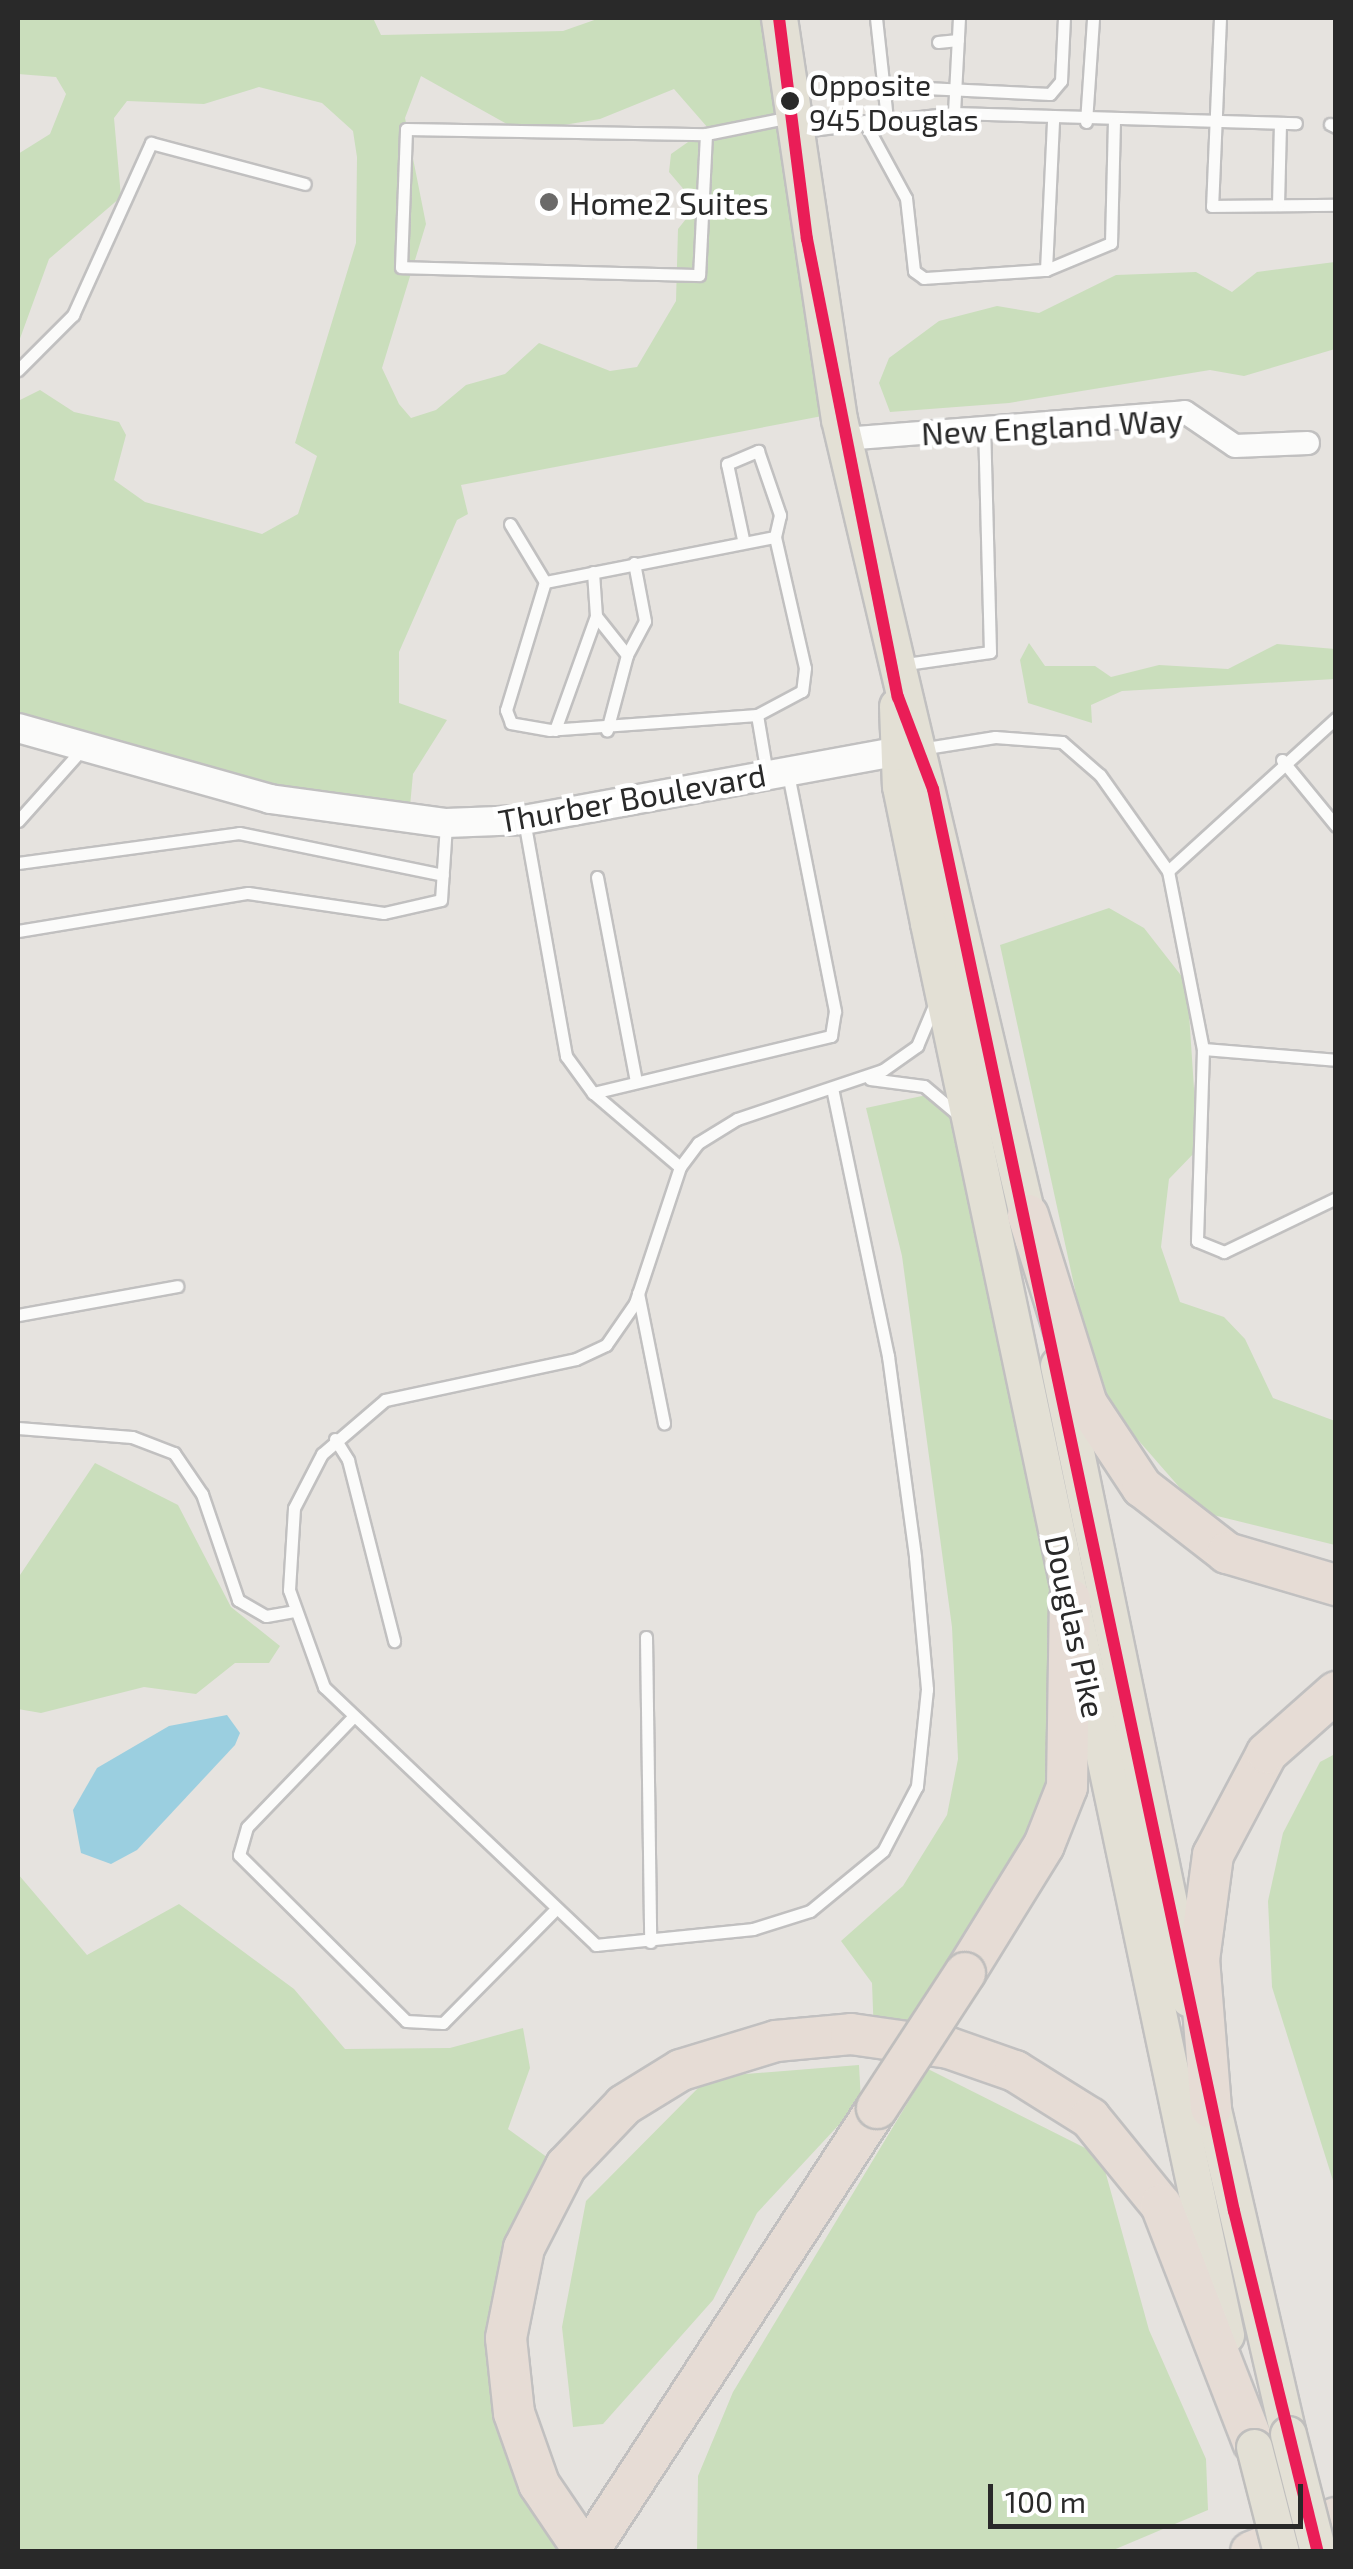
<!DOCTYPE html>
<style>
body{margin:0}
#map{position:relative;width:1353px;height:2569px;overflow:hidden;background:#e6e3df;font-family:"Exo 2",sans-serif}
div>[style]{position:absolute}
[style*='--x']{left:calc(var(--x)*1px);top:calc(var(--y)*1px);width:calc(var(--w)*1px);rotate:calc(var(--a)*1deg)}
.green>*{inset:0;background:#cadebc}
.water>*{inset:0;background:#9bcfe0}
.roads{filter:drop-shadow(2px 0 #c1c0c0) drop-shadow(-2px 0 #c1c0c0) drop-shadow(0 2px #c1c0c0) drop-shadow(0 -2px #c1c0c0)}
.service>*{height:11px;margin:-5.5px;padding:0 5.5px;transform-origin:5.5px;border-radius:5.5px;background:#fbfbfa}
.minor>*{height:22px;margin:-11px;padding:0 11px;transform-origin:11px;border-radius:11px;background:#fbfbfa}
.tertiary>*{height:28px;margin:-14px;padding:0 14px;transform-origin:14px;border-radius:14px;background:#fbfbfa}
.primary>*{height:35px;margin:-17.5px;padding:0 17.5px;transform-origin:17.5px;border-radius:17.5px;background:#e3e0d5}
.motorway>*{height:40px;margin:-20px;padding:0 20px;transform-origin:20px;border-radius:20px;background:#e6dcd5}
.bridges{filter:drop-shadow(2px 0 #bfbebd) drop-shadow(-2px 0 #bfbebd) drop-shadow(0 2px #bfbebd) drop-shadow(0 -2px #bfbebd)}
.primary-bridge>*{height:35px;margin:-17.5px;padding:0 17.5px;transform-origin:17.5px;border-radius:17.5px;background:#e3e0d5}
.motorway-bridge>*{height:40px;margin:-20px;padding:0 20px;transform-origin:20px;border-radius:20px;background:#e6dcd5}
.bus-1>*{height:12px;margin:-6px;padding:0 6px;transform-origin:6px;border-radius:6px;background:#ea1d57}
.dots>*{width:28px;height:28px;translate:-50% -50%;box-sizing:border-box;border:5px solid #fff;border-radius:50%}
span{translate:-50% -50%;white-space:nowrap;text-align:center;line-height:1.15;-webkit-text-stroke:9px #fff;paint-order:stroke}
.bus-label{font-size:30px;color:#292929}
.left{translate:0 -50%;text-align:left}
.poi-label{font-size:32px;color:#292929}
.street-label{font-size:32px;color:#292929}
.frame{position:absolute;inset:0;border:20px solid #292929;pointer-events:none}
.scale{position:absolute;left:988px;top:2484px;width:315px;height:45px;box-sizing:border-box;border:5px solid #292929;border-top:0;padding-left:12px;font-size:30px;line-height:35px;white-space:nowrap;color:#292929;-webkit-text-stroke:8px #fff;paint-order:stroke}
</style>
<div id="map">
<div class="green">
<div style="clip-path:polygon(evenodd,18px 18px,373px 18px,381px 35px,563px 31px,600px 18px,782px 18px,838px 413px,461px 485px,468px 514px,457px 520px,399px 652px,399px 703px,447px 720px,413px 774px,409px 817px,18px 725px,18px 401px,40px 390px,74px 412px,119px 422px,126px 435px,114px 480px,145px 502px,262px 534px,298px 514px,317px 456px,295px 443px,356px 243px,357px 157px,353px 131px,322px 103px,259px 87px,204px 104px,127px 101px,114px 118px,121px 197px,49px 259px,18px 344px,18px 154px,50px 134px,66px 94px,56px 77px,18px 74px,18px 18px,421px 76px,521px 132px,600px 119px,674px 89px,708px 128px,671px 154px,669px 172px,697px 205px,678px 229px,676px 301px,637px 367px,610px 371px,539px 343px,505px 374px,466px 385px,436px 410px,411px 418px,399px 404px,382px 368px,426px 224px,405px 118px,421px 76px)"></div>
<div style="clip-path:polygon(1335px 262px,1335px 349px,1244px 376px,1210px 370px,1009px 403px,890px 412px,879px 383px,889px 358px,939px 321px,997px 306px,1039px 313px,1116px 275px,1196px 272px,1232px 292px,1257px 272px)"></div>
<div style="clip-path:polygon(1029px 643px,1045px 666px,1095px 666px,1111px 677px,1159px 665px,1228px 669px,1277px 644px,1335px 649px,1335px 679px,1122px 691px,1091px 705px,1092px 723px,1028px 703px,1020px 660px)"></div>
<div style="clip-path:polygon(1109px 908px,1144px 928px,1187px 983px,1198px 1149px,1169px 1179px,1161px 1247px,1180px 1302px,1224px 1317px,1245px 1339px,1273px 1398px,1335px 1421px,1335px 1545px,1201px 1512px,1111px 1409px,1086px 1340px,1000px 945px)"></div>
<div style="clip-path:polygon(950px 1090px,1067px 1666px,1067px 1771px,917px 2042px,874px 2036px,872px 1983px,841px 1941px,903px 1886px,947px 1815px,958px 1759px,952px 1627px,902px 1256px,866px 1108px)"></div>
<div style="clip-path:polygon(95px 1463px,178px 1505px,231px 1607px,280px 1646px,269px 1663px,235px 1663px,196px 1694px,144px 1687px,41px 1713px,18px 1709px,18px 1578px)"></div>
<div style="clip-path:polygon(1335px 1754px,1335px 2187px,1272px 1987px,1268px 1901px,1283px 1833px,1320px 1762px)"></div>
<div style="clip-path:polygon(18px 1874px,87px 1955px,179px 1904px,294px 1989px,345px 2049px,450px 2048px,523px 2028px,530px 2068px,508px 2129px,562px 2168px,501px 2346px,578px 2551px,18px 2551px)"></div>
<div style="clip-path:polygon(859px 2065px,861px 2101px,757px 2213px,713px 2300px,603px 2424px,573px 2427px,562px 2327px,586px 2201px,709px 2077px)"></div>
<div style="clip-path:polygon(928px 2069px,1101px 2156px,1149px 2330px,1206px 2459px,1208px 2510px,1111px 2551px,697px 2552px,698px 2476px,733px 2392px)"></div>
</div>
<div class="water">
<div style="clip-path:polygon(227px 1715px,240px 1733px,235px 1745px,137px 1850px,111px 1864px,81px 1853px,73px 1810px,97px 1768px,169px 1726px)"></div>
</div>
<div class="roads">
<div class="service">
<div style="--x:876;--y:18;--w:102;--a:83.8"></div>
<div style="--x:1220;--y:18;--w:188;--a:92.4"></div>
<div style="--x:1212;--y:206;--w:124;--a:-0.5"></div>
<div style="--x:938;--y:42;--w:20;--a:-6"></div>
<div style="--x:884;--y:86;--w:166;--a:2.8"></div>
<div style="--x:1050;--y:94;--w:17;--a:-50"></div>
<div style="--x:1061;--y:81;--w:63;--a:-87.3"></div>
<div style="--x:954;--y:113;--w:95;--a:-87"></div>
<div style="--x:864;--y:121;--w:88;--a:61.4"></div>
<div style="--x:906;--y:198;--w:73;--a:83.7"></div>
<div style="--x:914;--y:271;--w:12;--a:35"></div>
<div style="--x:924;--y:278;--w:122;--a:-3.8"></div>
<div style="--x:1046;--y:270;--w:149;--a:-87.3"></div>
<div style="--x:1086;--y:122;--w:104;--a:-86.1"></div>
<div style="--x:1330;--y:124;--w:7;--a:27"></div>
<div style="--x:802;--y:131;--w:153;--a:-6.8"></div>
<div style="--x:954;--y:113;--w:342;--a:1.7"></div>
<div style="--x:706;--y:134;--w:141;--a:92.8"></div>
<div style="--x:699;--y:275;--w:298;--a:-178.5"></div>
<div style="--x:401;--y:267;--w:138;--a:-87.9"></div>
<div style="--x:406;--y:129;--w:300;--a:1"></div>
<div style="--x:706;--y:134;--w:87;--a:-11.3"></div>
<div style="--x:1278;--y:205;--w:82;--a:-88.6"></div>
<div style="--x:1046;--y:270;--w:70;--a:-22.6"></div>
<div style="--x:1111;--y:243;--w:120;--a:-88.6"></div>
<div style="--x:18;--y:370;--w:78;--a:-45"></div>
<div style="--x:73;--y:315;--w:189;--a:-65.6"></div>
<div style="--x:151;--y:143;--w:159;--a:14.9"></div>
<div style="--x:510;--y:524;--w:68;--a:58.9"></div>
<div style="--x:743;--y:539;--w:77;--a:-102"></div>
<div style="--x:727;--y:464;--w:34;--a:-23"></div>
<div style="--x:758;--y:451;--w:68;--a:71"></div>
<div style="--x:780;--y:515;--w:23;--a:103"></div>
<div style="--x:593;--y:572;--w:44;--a:86.1"></div>
<div style="--x:596;--y:616;--w:50;--a:51.5"></div>
<div style="--x:627;--y:655;--w:78;--a:104.9"></div>
<div style="--x:627;--y:655;--w:38;--a:-62"></div>
<div style="--x:645;--y:621;--w:59;--a:-100.7"></div>
<div style="--x:899;--y:665;--w:92;--a:-8.1"></div>
<div style="--x:990;--y:652;--w:224;--a:-91.5"></div>
<div style="--x:757;--y:715;--w:208;--a:175.9"></div>
<div style="--x:550;--y:730;--w:40;--a:-170"></div>
<div style="--x:511;--y:723;--w:14;--a:-111"></div>
<div style="--x:506;--y:710;--w:134;--a:-73.1"></div>
<div style="--x:545;--y:582;--w:234;--a:-11.1"></div>
<div style="--x:775;--y:537;--w:134;--a:77.1"></div>
<div style="--x:805;--y:668;--w:23;--a:97"></div>
<div style="--x:802;--y:691;--w:51;--a:151.9"></div>
<div style="--x:757;--y:715;--w:60;--a:80.4"></div>
<div style="--x:555;--y:730;--w:121;--a:-70.2"></div>
<div style="--x:920;--y:749;--w:76;--a:-9.1"></div>
<div style="--x:995;--y:737;--w:67;--a:4.3"></div>
<div style="--x:1062;--y:742;--w:50;--a:41"></div>
<div style="--x:1100;--y:775;--w:118;--a:54.7"></div>
<div style="--x:1168;--y:871;--w:181;--a:78.9"></div>
<div style="--x:1203;--y:1049;--w:192;--a:91.8"></div>
<div style="--x:1197;--y:1241;--w:29;--a:22"></div>
<div style="--x:1224;--y:1252;--w:124;--a:-25.7"></div>
<div style="--x:1282;--y:760;--w:85;--a:50.7"></div>
<div style="--x:524;--y:820;--w:240;--a:79.9"></div>
<div style="--x:566;--y:1056;--w:46;--a:53.9"></div>
<div style="--x:593;--y:1093;--w:114;--a:40.4"></div>
<div style="--x:18;--y:821;--w:99;--a:-48.3"></div>
<div style="--x:18;--y:863;--w:223;--a:-7.7"></div>
<div style="--x:239;--y:833;--w:208;--a:11.6"></div>
<div style="--x:1168;--y:871;--w:227;--a:-42.3"></div>
<div style="--x:597;--y:877;--w:204;--a:79.2"></div>
<div style="--x:18;--y:931;--w:233;--a:-9.4"></div>
<div style="--x:248;--y:893;--w:137;--a:8.4"></div>
<div style="--x:384;--y:913;--w:58;--a:-12.8"></div>
<div style="--x:441;--y:900;--w:76;--a:-86.2"></div>
<div style="--x:1203;--y:1049;--w:133;--a:4.7"></div>
<div style="--x:870;--y:1079;--w:54;--a:7.4"></div>
<div style="--x:924;--y:1086;--w:40;--a:40"></div>
<div style="--x:832;--y:1088;--w:274;--a:78.2"></div>
<div style="--x:888;--y:1356;--w:203;--a:82.3"></div>
<div style="--x:915;--y:1557;--w:133;--a:84.8"></div>
<div style="--x:927;--y:1689;--w:98;--a:95.9"></div>
<div style="--x:917;--y:1786;--w:73;--a:117.6"></div>
<div style="--x:883;--y:1851;--w:94;--a:140.6"></div>
<div style="--x:810;--y:1911;--w:60;--a:162.5"></div>
<div style="--x:753;--y:1929;--w:158;--a:174.2"></div>
<div style="--x:596;--y:1945;--w:375;--a:-136.5"></div>
<div style="--x:324;--y:1687;--w:103;--a:-109.8"></div>
<div style="--x:289;--y:1590;--w:82;--a:-86.5"></div>
<div style="--x:294;--y:1508;--w:61;--a:-62.6"></div>
<div style="--x:322;--y:1454;--w:83;--a:-40.6"></div>
<div style="--x:385;--y:1400;--w:195;--a:-12.1"></div>
<div style="--x:576;--y:1359;--w:33;--a:-25"></div>
<div style="--x:606;--y:1345;--w:51;--a:-55.4"></div>
<div style="--x:635;--y:1303;--w:143;--a:-71.7"></div>
<div style="--x:680;--y:1167;--w:30;--a:-53"></div>
<div style="--x:698;--y:1143;--w:46;--a:-31.6"></div>
<div style="--x:737;--y:1119;--w:154;--a:-18.6"></div>
<div style="--x:883;--y:1070;--w:42;--a:-35.2"></div>
<div style="--x:917;--y:1046;--w:41;--a:-67.2"></div>
<div style="--x:593;--y:1093;--w:245;--a:-13.5"></div>
<div style="--x:831;--y:1036;--w:25;--a:-81"></div>
<div style="--x:835;--y:1011;--w:242;--a:-101.2"></div>
<div style="--x:638;--y:1293;--w:133;--a:78.7"></div>
<div style="--x:18;--y:1315;--w:162;--a:-10.3"></div>
<div style="--x:18;--y:1428;--w:114;--a:4.5"></div>
<div style="--x:132;--y:1437;--w:45;--a:20.9"></div>
<div style="--x:174;--y:1453;--w:50;--a:55.7"></div>
<div style="--x:202;--y:1494;--w:112;--a:71.2"></div>
<div style="--x:238;--y:1600;--w:32;--a:30"></div>
<div style="--x:266;--y:1616;--w:27;--a:-10"></div>
<div style="--x:335;--y:1439;--w:25;--a:58"></div>
<div style="--x:348;--y:1460;--w:187;--a:75.7"></div>
<div style="--x:646;--y:1637;--w:305;--a:89.2"></div>
<div style="--x:352;--y:1718;--w:151;--a:133.9"></div>
<div style="--x:247;--y:1827;--w:29;--a:106"></div>
<div style="--x:239;--y:1855;--w:235;--a:44.8"></div>
<div style="--x:406;--y:2021;--w:37;--a:3"></div>
<div style="--x:443;--y:2023;--w:156;--a:-45.3"></div>
</div>
<div class="minor">
<div style="--x:844;--y:439;--w:342;--a:-4.5"></div>
<div style="--x:1185;--y:412;--w:60;--a:34.2"></div>
<div style="--x:1235;--y:446;--w:73;--a:-2.4"></div>
</div>
<div class="tertiary">
<div style="--x:18;--y:728;--w:262;--a:15.7"></div>
<div style="--x:270;--y:799;--w:178;--a:7.8"></div>
<div style="--x:446;--y:823;--w:78;--a:-2.2"></div>
<div style="--x:524;--y:820;--w:378;--a:-10.4"></div>
</div>
<div class="primary">
<div style="--x:779;--y:18;--w:405;--a:81.5"></div>
<div style="--x:839;--y:419;--w:844;--a:76.71"></div>
<div style="--x:897;--y:706;--w:80;--a:87.9"></div>
<div style="--x:900;--y:786;--w:140;--a:78.4"></div>
<div style="--x:928;--y:923;--w:1443;--a:78.08"></div>
<div style="--x:1058;--y:1365;--w:647;--a:78.33"></div>
<div style="--x:1206;--y:2079;--w:364;--a:77"></div>
</div>
<div class="motorway">
<div style="--x:1028;--y:1215;--w:198;--a:72.7"></div>
<div style="--x:1087;--y:1404;--w:100;--a:56.5"></div>
<div style="--x:1142;--y:1487;--w:108;--a:37.8"></div>
<div style="--x:1227;--y:1553;--w:114;--a:16.4"></div>
<div style="--x:965;--y:1973;--w:150;--a:-58.3"></div>
<div style="--x:1044;--y:1845;--w:62;--a:-68.4"></div>
<div style="--x:1067;--y:1787;--w:188;--a:-89.1"></div>
<div style="--x:1211;--y:2108;--w:148;--a:-94.6"></div>
<div style="--x:1199;--y:1960;--w:106;--a:-82.4"></div>
<div style="--x:1213;--y:1855;--w:115;--a:-62.1"></div>
<div style="--x:1267;--y:1753;--w:92;--a:-41.5"></div>
<div style="--x:585;--y:2552;--w:82;--a:-124.1"></div>
<div style="--x:539;--y:2484;--w:75;--a:-109.4"></div>
<div style="--x:514;--y:2413;--w:75;--a:-96.1"></div>
<div style="--x:506;--y:2338;--w:92;--a:-78.7"></div>
<div style="--x:524;--y:2248;--w:92;--a:-62.9"></div>
<div style="--x:566;--y:2166;--w:84;--a:-46.4"></div>
<div style="--x:624;--y:2105;--w:67;--a:-31.6"></div>
<div style="--x:681;--y:2070;--w:99;--a:-17"></div>
<div style="--x:776;--y:2041;--w:75;--a:-5.3"></div>
<div style="--x:851;--y:2034;--w:99;--a:8.1"></div>
<div style="--x:949;--y:2048;--w:70;--a:19.2"></div>
<div style="--x:1015;--y:2071;--w:89;--a:32.1"></div>
<div style="--x:1090;--y:2118;--w:112;--a:50.8"></div>
<div style="--x:1161;--y:2205;--w:254;--a:68.8"></div>
<div style="--x:588;--y:2552;--w:530;--a:-56.94"></div>
<div style="--x:1251;--y:2552;--w:92;--a:-21.8"></div>
</div>
</div>
<div class="bridges">
<div class="primary-bridge">
<div style="--x:1288;--y:2434;--w:122;--a:75.7"></div>
<div style="--x:1254;--y:2447;--w:108;--a:75.6"></div>
</div>
<div class="motorway-bridge">
<div style="--x:877;--y:2108;--w:161;--a:-56.9"></div>
</div>
</div>
<div class="bus-1">
<div style="--x:779;--y:18;--w:223;--a:82.8"></div>
<div style="--x:807;--y:239;--w:467;--a:78.8"></div>
<div style="--x:898;--y:697;--w:98;--a:69.2"></div>
<div style="--x:933;--y:789;--w:1454;--a:78.05"></div>
<div style="--x:1234;--y:2211;--w:351;--a:76.2"></div>
</div>
<div class="dots">
<div style="left:790px;top:101px;background:#292929"></div>
<div style="left:549px;top:202px;background:#6b6a69"></div>
</div>
<div class="bus-label">
<span class="left" style="left:809px;top:101px">Opposite<br>945 Douglas</span>
</div>
<div class="poi-label">
<span class="left" style="left:569px;top:202px">Home2 Suites</span>
</div>
<div class="street-label">
<span style="left:1052px;top:426px;rotate:-3deg">New England Way</span>
<span style="left:632px;top:797px;rotate:-10deg">Thurber Boulevard</span>
<span style="left:1076px;top:1626px;rotate:78deg">Douglas Pike</span>
</div>
<div class="frame"></div>
<div class="scale">100 m</div>
</div>
